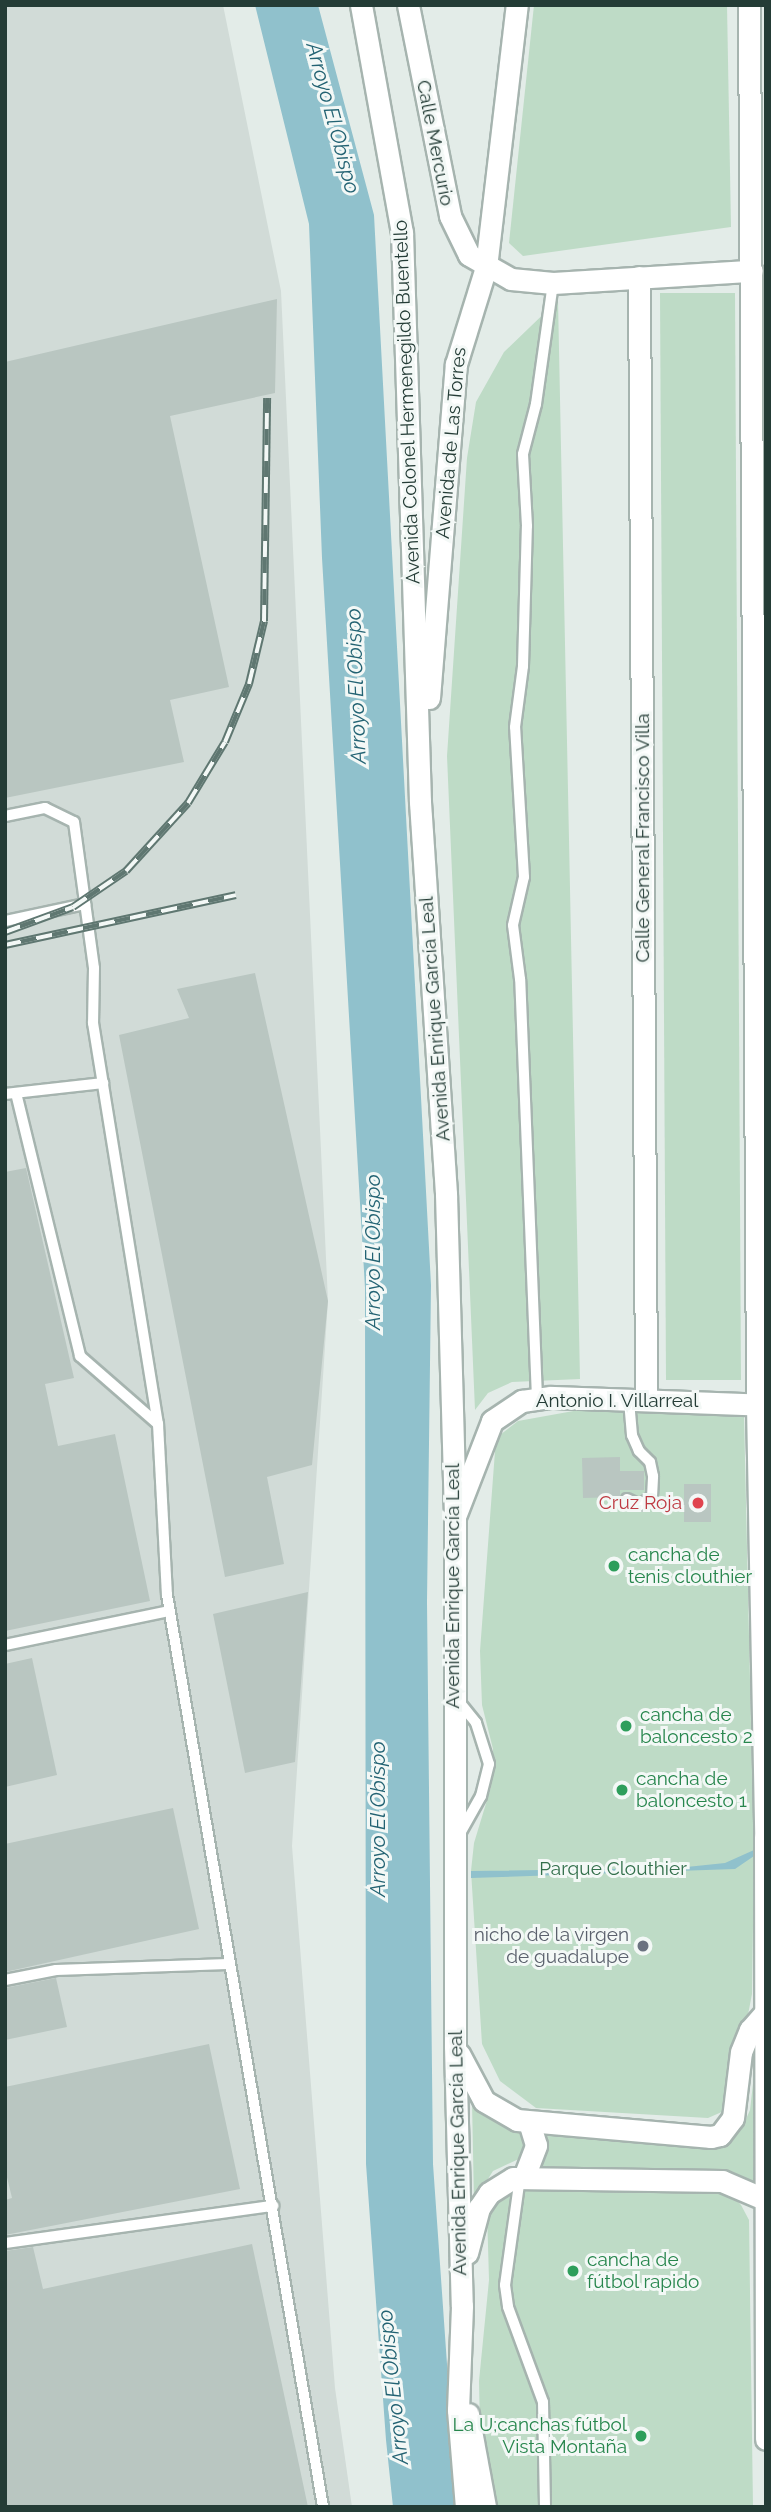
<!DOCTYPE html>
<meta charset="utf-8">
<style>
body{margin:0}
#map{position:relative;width:771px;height:2512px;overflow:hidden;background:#e3ece8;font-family:Raleway,sans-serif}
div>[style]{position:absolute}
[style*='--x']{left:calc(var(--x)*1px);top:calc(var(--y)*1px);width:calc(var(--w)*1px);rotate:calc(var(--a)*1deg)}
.built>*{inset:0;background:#d1dbd7}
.green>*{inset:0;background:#bedbc6}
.water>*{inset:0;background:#90c1cc}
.building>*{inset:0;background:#b9c6c1}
.roads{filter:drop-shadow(2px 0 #a6b4af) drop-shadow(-2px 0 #a6b4af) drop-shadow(0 2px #a6b4af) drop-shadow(0 -2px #a6b4af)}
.lane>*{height:10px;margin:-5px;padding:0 5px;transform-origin:5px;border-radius:5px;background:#fff}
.street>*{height:21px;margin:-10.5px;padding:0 10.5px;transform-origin:10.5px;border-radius:10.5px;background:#fff}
.secondary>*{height:21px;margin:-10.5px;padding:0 10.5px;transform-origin:10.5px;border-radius:10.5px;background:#fff}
.rail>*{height:8px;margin-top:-4px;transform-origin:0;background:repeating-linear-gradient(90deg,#f3f8f6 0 16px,#5f7771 0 32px);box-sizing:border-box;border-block:2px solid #5f7771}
.dots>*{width:19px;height:19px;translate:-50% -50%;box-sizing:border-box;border:4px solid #f3f8f6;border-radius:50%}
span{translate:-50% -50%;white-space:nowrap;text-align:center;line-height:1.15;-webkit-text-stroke:6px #f3f8f6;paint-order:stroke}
.street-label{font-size:19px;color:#243c36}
.health-label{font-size:19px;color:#be3a42}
.right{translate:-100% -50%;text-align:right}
.leisure-label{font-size:19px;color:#27864d}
.left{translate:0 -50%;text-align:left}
.park-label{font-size:19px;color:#326f4b}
.worship-label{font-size:19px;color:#5b616d}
.water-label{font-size:21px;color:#236373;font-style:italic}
.frame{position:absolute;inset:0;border:7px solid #243c36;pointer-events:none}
</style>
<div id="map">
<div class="built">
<div style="clip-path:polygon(5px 5px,223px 5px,281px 291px,328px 1301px,292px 1846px,335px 2388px,352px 2507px,5px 2507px)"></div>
</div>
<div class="green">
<div style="clip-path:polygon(534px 5px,727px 5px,731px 227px,523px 256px,509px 243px)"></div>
<div style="clip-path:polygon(660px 293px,735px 293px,741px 1380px,666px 1380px)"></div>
<div style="clip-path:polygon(558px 300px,580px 1379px,512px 1382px,488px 1393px,475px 1410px,447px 756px,467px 458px,476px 402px,504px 352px)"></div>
<div style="clip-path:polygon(579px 1410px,744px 1415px,754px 1856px,752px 1994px,733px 2092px,724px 2111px,708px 2118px,536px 2108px,500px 2081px,482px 2044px,471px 1871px,474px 1843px,491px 1787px,493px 1749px,482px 1705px,480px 1651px,496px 1438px,518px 1421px)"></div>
<div style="clip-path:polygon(756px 2057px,758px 2187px,538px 2171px,546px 2148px,544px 2132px,732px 2134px,743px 2126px,750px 2110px)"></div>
<div style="clip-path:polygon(472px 2102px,492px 2120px,521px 2130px,528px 2138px,523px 2157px,493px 2171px,474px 2201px)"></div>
<div style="clip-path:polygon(512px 2185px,715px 2190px,730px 2193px,741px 2205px,749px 2220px,753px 2507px,493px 2507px,480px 2431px,479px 2381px,489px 2280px,487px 2212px,492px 2197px)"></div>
</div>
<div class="water">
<div style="clip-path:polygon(255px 5px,318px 5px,374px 215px,431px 1285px,427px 1602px,433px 2164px,457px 2507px,393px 2507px,386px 2440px,366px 2164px,365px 1288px,322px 558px,309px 224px)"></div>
<div style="clip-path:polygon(754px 1850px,754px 1856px,735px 1869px,471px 1878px,471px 1871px,677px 1868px,725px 1863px)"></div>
</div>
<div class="building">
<div style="clip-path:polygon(277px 299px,275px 393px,170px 416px,229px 687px,170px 700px,184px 762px,5px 798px,5px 362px)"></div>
<div style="clip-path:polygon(255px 973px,328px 1301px,312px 1465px,267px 1477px,284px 1564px,225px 1577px,119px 1035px,189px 1018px,177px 989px)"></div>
<div style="clip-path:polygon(26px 1168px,74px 1378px,45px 1384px,58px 1446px,115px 1434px,150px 1601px,5px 1631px,5px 1172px)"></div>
<div style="clip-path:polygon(620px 1457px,620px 1471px,644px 1471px,644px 1490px,620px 1490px,620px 1497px,583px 1498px,582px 1458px)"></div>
<div style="clip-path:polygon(684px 1484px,711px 1484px,711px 1522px,684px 1522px)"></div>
<div style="clip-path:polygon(308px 1592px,295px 1762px,245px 1773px,213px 1614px)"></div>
<div style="clip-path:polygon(32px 1658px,57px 1775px,5px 1787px,5px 1664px)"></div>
<div style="clip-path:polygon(173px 1808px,199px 1929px,5px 1972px,5px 1844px)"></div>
<div style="clip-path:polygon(56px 1978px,67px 2027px,5px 2040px,5px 1988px)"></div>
<div style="clip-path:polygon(209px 2044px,240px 2189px,5px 2235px,5px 2200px,12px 2198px,5px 2169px,5px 2087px)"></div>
<div style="clip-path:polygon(252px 2244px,308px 2507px,5px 2507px,5px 2251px,33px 2247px,43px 2289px)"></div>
</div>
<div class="roads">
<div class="lane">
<div style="--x:5;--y:816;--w:41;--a:-11.3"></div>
<div style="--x:45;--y:808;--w:32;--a:26"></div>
<div style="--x:74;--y:822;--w:147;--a:82.2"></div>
<div style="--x:94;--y:968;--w:55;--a:91"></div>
<div style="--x:93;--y:1023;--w:406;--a:80.8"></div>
<div style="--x:158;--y:1424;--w:171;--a:87"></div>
<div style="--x:167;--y:1595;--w:925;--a:80.29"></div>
<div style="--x:5;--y:921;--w:82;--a:-12"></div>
<div style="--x:16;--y:1093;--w:271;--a:76.3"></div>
<div style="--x:80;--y:1356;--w:103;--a:41.1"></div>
<div style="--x:5;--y:1094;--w:99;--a:-6.4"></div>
<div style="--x:537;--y:1398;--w:419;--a:-92.3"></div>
<div style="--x:520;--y:979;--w:54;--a:-97.4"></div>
<div style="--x:513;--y:925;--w:49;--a:-77.1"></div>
<div style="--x:524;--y:877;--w:150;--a:-93.4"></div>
<div style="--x:515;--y:727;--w:62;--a:-82.5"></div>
<div style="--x:523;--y:666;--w:140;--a:-88.4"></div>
<div style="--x:527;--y:526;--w:72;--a:-93.2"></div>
<div style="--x:523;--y:454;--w:52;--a:-75.4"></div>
<div style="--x:536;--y:404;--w:122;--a:-82"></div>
<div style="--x:627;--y:1499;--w:14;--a:25"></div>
<div style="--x:640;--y:1505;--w:14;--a:-34"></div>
<div style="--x:652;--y:1497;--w:21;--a:-87"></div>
<div style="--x:653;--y:1476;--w:14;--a:-102"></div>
<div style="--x:650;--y:1462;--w:16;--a:-135"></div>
<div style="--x:639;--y:1451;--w:17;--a:-114"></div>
<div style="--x:632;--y:1435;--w:36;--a:-95"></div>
<div style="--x:5;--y:1645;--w:167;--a:-11.7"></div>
<div style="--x:456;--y:1698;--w:32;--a:51"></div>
<div style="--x:476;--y:1723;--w:43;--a:72.4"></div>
<div style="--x:489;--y:1764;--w:33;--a:104"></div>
<div style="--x:481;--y:1796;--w:47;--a:119.3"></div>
<div style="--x:5;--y:1980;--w:52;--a:-11.1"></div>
<div style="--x:56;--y:1970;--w:172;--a:-2"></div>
<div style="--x:520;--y:2177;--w:109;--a:97.9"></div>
<div style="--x:505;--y:2285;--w:22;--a:82"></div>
<div style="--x:508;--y:2307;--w:101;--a:69.8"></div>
<div style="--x:543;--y:2402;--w:105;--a:88.9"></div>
<div style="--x:5;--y:2243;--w:271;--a:-7.9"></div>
</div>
<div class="street">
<div style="--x:639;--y:277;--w:1122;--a:89.64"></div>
<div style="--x:456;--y:1514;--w:100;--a:-68.8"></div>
<div style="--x:492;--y:1421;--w:36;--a:-34"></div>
<div style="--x:522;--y:1401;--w:29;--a:-8"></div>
<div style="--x:551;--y:1397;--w:215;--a:2.1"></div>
</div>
<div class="secondary">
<div style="--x:361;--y:5;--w:231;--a:79.8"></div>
<div style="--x:402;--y:232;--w:570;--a:88.19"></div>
<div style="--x:420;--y:802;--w:393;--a:86.2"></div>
<div style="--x:446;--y:1194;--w:322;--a:88.4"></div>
<div style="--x:455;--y:1516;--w:530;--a:90"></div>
<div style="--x:455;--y:2046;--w:260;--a:88.5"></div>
<div style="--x:462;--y:2306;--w:104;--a:92.2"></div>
<div style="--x:458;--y:2410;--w:97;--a:85.3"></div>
<div style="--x:408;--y:5;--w:215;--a:78.7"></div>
<div style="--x:450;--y:216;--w:43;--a:64"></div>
<div style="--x:469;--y:255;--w:48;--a:29.7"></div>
<div style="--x:511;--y:279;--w:42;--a:5.4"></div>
<div style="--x:553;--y:283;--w:199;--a:-3.5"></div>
<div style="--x:749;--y:5;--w:1400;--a:89.67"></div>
<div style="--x:757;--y:1405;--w:432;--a:88.9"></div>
<div style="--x:765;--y:1837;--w:602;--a:89.9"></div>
<div style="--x:429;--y:698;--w:335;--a:-85.4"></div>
<div style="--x:456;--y:364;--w:102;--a:-72.8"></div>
<div style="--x:486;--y:267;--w:264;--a:-83.3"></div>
<div style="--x:459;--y:2054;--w:53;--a:62"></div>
<div style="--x:484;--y:2101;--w:38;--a:30"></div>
<div style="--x:517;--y:2120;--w:195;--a:5"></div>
<div style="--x:711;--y:2137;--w:9;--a:-13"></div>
<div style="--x:720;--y:2135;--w:21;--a:-53"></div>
<div style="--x:733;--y:2118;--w:66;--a:-83.1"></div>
<div style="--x:741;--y:2052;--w:24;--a:-68"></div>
<div style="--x:750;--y:2030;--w:21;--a:-49"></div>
<div style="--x:524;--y:2177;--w:34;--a:-69"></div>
<div style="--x:536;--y:2145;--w:24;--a:-107"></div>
<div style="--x:467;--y:2253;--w:47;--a:-75.1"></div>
<div style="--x:479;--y:2208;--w:18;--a:-56"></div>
<div style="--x:489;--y:2193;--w:28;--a:-32"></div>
<div style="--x:513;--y:2178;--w:209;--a:0.8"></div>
<div style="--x:722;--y:2181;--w:46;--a:23.2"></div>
<div style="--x:468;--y:2414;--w:95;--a:79.6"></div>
</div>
</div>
<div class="rail">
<div style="--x:5;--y:932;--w:72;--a:-20.2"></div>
<div style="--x:73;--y:907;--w:64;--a:-34.2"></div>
<div style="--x:126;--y:871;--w:92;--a:-47.6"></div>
<div style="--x:188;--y:803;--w:71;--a:-58.8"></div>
<div style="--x:225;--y:742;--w:63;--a:-67.5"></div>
<div style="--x:249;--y:684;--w:65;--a:-76.6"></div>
<div style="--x:264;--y:621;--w:223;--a:-89.2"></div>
<div style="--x:5;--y:945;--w:236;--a:-12.2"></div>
</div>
<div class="dots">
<div style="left:698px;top:1503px;background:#e0444e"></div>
<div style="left:614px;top:1566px;background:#2e9e5b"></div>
<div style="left:626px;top:1726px;background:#2e9e5b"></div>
<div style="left:622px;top:1790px;background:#2e9e5b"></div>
<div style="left:643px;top:1946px;background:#6b7280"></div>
<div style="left:573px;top:2271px;background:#2e9e5b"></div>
<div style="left:641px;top:2436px;background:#2e9e5b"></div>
</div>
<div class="street-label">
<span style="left:435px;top:143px;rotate:79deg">Calle Mercurio</span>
<span style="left:407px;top:402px;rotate:-92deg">Avenida Colonel Hermenegildo Buentello</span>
<span style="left:451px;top:443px;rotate:-85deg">Avenida de Las Torres</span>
<span style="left:643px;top:838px;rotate:-90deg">Calle General Francisco Villa</span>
<span style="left:435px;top:1019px;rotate:-94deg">Avenida Enrique García Leal</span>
<span style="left:617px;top:1401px">Antonio I. Villarreal</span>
<span style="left:453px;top:1586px;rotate:-90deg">Avenida Enrique García Leal</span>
<span style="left:458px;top:2153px;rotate:-91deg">Avenida Enrique García Leal</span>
</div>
<div class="health-label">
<span class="right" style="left:682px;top:1503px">Cruz Roja</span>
</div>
<div class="leisure-label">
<span class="left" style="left:628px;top:1566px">cancha de<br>tenis clouthier</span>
<span class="left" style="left:640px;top:1726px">cancha de<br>baloncesto 2</span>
<span class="left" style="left:636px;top:1790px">cancha de<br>baloncesto 1</span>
<span class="left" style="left:587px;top:2271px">cancha de<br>fútbol rapido</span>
<span class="right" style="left:627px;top:2436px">La U;canchas fútbol<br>Vista Montaña</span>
</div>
<div class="park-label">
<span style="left:613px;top:1869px">Parque Clouthier</span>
</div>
<div class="worship-label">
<span class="right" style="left:629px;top:1946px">nicho de la virgen<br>de guadalupe</span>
</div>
<div class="water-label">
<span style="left:333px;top:118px;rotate:75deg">Arroyo El Obispo</span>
<span style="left:356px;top:686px;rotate:-92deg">Arroyo El Obispo</span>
<span style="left:373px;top:1252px;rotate:-90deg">Arroyo El Obispo</span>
<span style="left:378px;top:1819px;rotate:-90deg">Arroyo El Obispo</span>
<span style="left:393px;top:2387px;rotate:-96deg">Arroyo El Obispo</span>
</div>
<div class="frame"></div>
</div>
